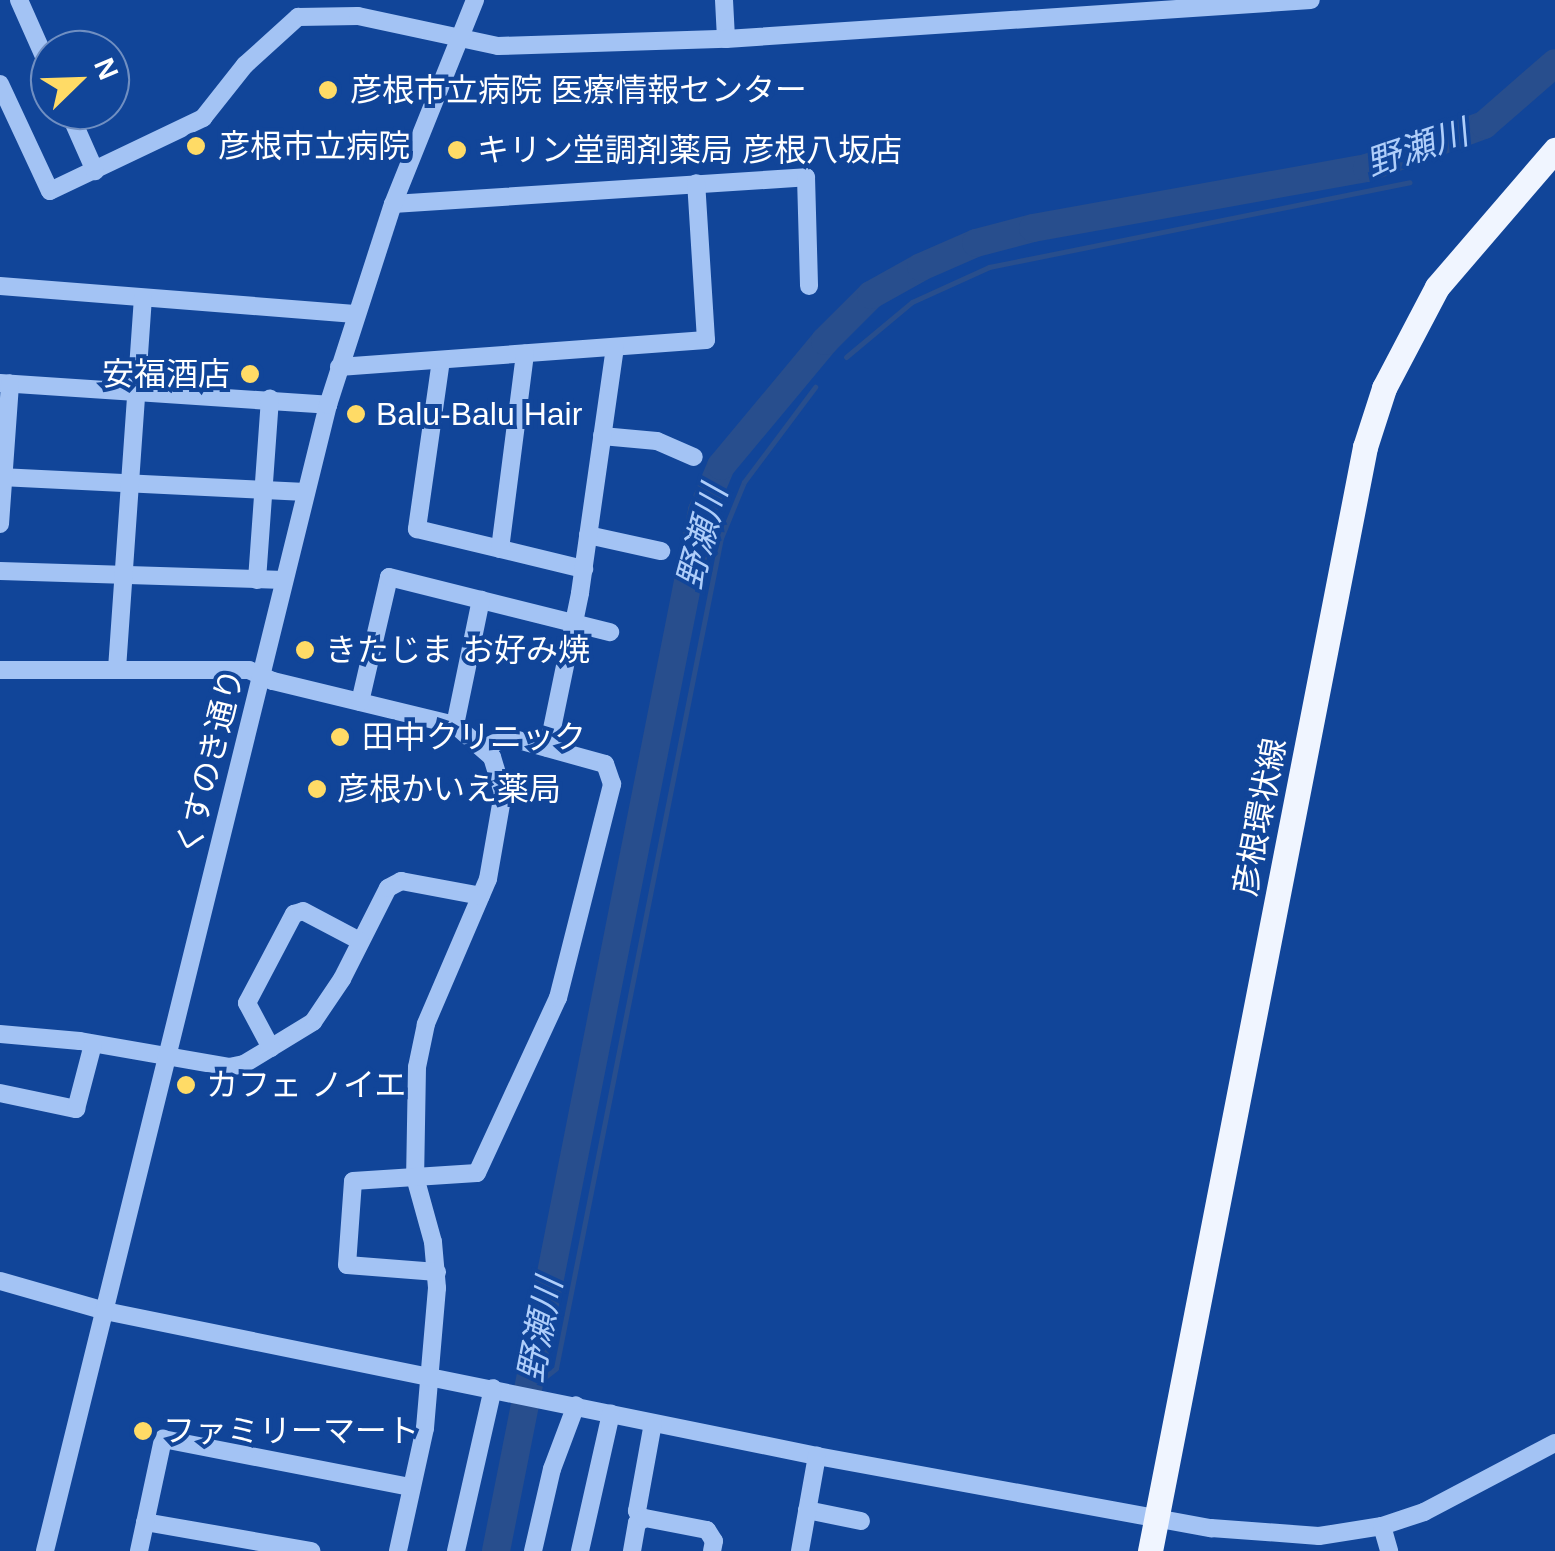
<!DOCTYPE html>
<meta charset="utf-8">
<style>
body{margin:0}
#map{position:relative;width:1555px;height:1551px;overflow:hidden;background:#114599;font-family:Arial,"Noto Sans JP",sans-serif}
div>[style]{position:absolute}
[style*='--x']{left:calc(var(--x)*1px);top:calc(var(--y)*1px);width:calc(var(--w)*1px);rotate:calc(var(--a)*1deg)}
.stream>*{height:5px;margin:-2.5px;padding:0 2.5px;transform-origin:2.5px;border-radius:2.5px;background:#284e8d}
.river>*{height:28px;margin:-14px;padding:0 14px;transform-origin:14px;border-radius:14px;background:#284e8d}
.minor>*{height:18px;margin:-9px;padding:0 9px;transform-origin:9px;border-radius:9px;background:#a3c3f4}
.major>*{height:25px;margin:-12.5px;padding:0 12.5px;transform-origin:12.5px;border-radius:12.5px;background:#f0f5ff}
.dots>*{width:28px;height:28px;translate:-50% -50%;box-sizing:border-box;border:5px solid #114599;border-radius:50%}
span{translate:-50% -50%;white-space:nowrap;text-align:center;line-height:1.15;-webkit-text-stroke:8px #114599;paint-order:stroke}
.poi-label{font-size:32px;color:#fff}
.left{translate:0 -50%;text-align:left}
.right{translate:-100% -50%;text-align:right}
.street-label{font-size:32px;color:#fff}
.water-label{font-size:35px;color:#afcefa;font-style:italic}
.north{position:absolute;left:30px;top:30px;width:100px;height:100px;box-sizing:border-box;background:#114599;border:2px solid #708fc2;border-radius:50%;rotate:67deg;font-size:28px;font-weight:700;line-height:40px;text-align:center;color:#fff}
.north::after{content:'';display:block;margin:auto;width:35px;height:45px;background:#ffdb66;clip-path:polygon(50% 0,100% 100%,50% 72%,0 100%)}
</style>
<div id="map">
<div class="stream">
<div style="--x:846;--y:357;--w:86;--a:-39.8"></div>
<div style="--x:912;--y:302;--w:85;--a:-24.4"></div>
<div style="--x:989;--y:267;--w:429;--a:-11.4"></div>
<div style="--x:527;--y:1391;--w:37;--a:-38"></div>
<div style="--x:556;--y:1368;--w:846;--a:-78.76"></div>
<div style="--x:721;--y:538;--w:61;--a:-67.7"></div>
<div style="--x:744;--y:482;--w:119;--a:-53.2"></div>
</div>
<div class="river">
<div style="--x:496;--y:1551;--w:1060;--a:-78.8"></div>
<div style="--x:702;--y:511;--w:49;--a:-67.1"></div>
<div style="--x:721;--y:466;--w:163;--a:-50.2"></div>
<div style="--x:825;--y:341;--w:65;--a:-45"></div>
<div style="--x:871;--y:295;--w:57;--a:-29.2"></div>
<div style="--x:921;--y:267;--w:60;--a:-23.6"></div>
<div style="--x:976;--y:243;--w:59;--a:-14.7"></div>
<div style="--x:1033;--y:228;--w:339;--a:-10.2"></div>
<div style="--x:1367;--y:168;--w:125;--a:-20.2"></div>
<div style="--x:1484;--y:125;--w:94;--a:-41.1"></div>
</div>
<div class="minor">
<div style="--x:19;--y:0;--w:77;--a:66.1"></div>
<div style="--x:724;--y:0;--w:39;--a:87"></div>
<div style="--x:0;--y:84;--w:118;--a:65"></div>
<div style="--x:50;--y:191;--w:170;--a:-25.5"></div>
<div style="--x:203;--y:118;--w:68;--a:-51.6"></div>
<div style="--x:245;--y:65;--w:72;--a:-42.2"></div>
<div style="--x:298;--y:17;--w:60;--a:-1"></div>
<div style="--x:358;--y:16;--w:143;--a:12.1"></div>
<div style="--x:498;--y:46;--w:228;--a:-1.8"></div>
<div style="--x:726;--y:39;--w:586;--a:-3.81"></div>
<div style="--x:68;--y:110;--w:67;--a:66.1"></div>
<div style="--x:393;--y:204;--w:414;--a:-3.7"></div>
<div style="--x:806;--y:177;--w:109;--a:88.4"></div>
<div style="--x:0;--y:286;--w:356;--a:4.5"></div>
<div style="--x:441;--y:360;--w:171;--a:98.1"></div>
<div style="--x:417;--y:529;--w:172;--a:13.5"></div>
<div style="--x:339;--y:367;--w:368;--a:-4.2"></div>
<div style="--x:706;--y:340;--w:157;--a:-93.6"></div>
<div style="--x:0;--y:383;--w:329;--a:3.8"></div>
<div style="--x:602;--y:436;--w:55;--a:5.2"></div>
<div style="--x:657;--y:441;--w:40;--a:23.4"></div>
<div style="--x:0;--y:477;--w:306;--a:2.8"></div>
<div style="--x:0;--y:524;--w:141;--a:-85.9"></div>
<div style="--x:588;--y:535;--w:75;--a:12.4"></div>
<div style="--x:500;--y:549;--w:197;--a:-82.7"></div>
<div style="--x:0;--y:571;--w:284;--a:1.8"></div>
<div style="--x:257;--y:580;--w:182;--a:-85.9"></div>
<div style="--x:117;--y:669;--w:372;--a:-86"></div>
<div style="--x:0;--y:670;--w:249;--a:0"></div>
<div style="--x:249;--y:670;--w:26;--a:25"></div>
<div style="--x:273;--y:681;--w:187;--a:13.6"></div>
<div style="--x:455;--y:725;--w:49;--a:40.9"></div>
<div style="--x:492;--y:757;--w:38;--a:73"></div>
<div style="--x:503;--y:793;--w:87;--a:99.9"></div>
<div style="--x:488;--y:879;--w:158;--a:113.2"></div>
<div style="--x:426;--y:1024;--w:44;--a:101.8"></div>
<div style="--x:417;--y:1067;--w:110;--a:91"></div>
<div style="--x:415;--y:1177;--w:67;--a:74.5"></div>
<div style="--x:433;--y:1242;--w:46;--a:85"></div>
<div style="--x:437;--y:1288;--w:141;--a:94.9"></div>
<div style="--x:425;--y:1428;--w:126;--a:102.4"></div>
<div style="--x:360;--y:702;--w:128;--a:-76.9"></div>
<div style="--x:389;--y:577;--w:228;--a:14"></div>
<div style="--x:455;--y:725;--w:128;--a:-78.3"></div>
<div style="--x:548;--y:748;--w:158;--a:-78.3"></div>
<div style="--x:580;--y:593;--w:248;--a:-81.9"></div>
<div style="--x:0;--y:1034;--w:80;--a:5"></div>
<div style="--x:80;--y:1041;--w:151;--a:9.9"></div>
<div style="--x:229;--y:1067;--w:15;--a:-11"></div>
<div style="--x:244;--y:1064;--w:81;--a:-31.3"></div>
<div style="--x:313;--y:1022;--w:52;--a:-56"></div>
<div style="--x:342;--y:979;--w:102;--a:-63.2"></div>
<div style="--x:388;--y:888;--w:15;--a:-28"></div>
<div style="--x:401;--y:881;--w:81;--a:10.6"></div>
<div style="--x:271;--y:1048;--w:51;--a:-118.1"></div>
<div style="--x:247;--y:1003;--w:101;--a:-62.2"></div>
<div style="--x:294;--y:914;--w:9;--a:-18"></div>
<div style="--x:303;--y:911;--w:64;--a:27.8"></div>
<div style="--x:0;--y:1093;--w:78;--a:11.9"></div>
<div style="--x:76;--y:1109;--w:67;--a:-75.3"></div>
<div style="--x:437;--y:1272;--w:90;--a:-175.6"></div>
<div style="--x:347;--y:1265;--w:84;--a:-85.9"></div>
<div style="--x:353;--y:1181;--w:124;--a:-3.7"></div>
<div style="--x:477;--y:1173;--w:193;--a:-65.2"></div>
<div style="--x:558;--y:998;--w:221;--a:-75.8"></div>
<div style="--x:612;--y:784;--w:21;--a:-109"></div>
<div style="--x:605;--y:764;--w:102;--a:-164.6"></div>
<div style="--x:507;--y:737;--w:25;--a:154"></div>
<div style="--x:0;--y:1281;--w:109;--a:15.9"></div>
<div style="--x:105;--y:1311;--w:727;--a:11.51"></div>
<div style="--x:817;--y:1456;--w:401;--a:10.4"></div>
<div style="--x:1211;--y:1528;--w:108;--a:4.2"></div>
<div style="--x:1319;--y:1536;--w:64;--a:-9"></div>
<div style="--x:1382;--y:1526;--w:44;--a:-18.4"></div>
<div style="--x:1424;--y:1512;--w:148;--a:-27.8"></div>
<div style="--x:807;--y:1510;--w:55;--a:11.5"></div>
<div style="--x:641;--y:1520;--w:10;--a:-114"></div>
<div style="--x:637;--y:1511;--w:89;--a:-79.7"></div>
<div style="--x:145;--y:1522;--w:169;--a:9.9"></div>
<div style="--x:1382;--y:1526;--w:26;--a:74"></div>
<div style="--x:45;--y:1551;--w:1180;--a:-76.13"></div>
<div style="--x:328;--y:405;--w:211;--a:-72.1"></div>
<div style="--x:393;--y:204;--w:220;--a:-68.1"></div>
<div style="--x:139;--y:1551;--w:115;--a:-77.9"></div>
<div style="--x:163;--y:1439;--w:253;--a:11"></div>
<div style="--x:456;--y:1551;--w:167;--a:-77.2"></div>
<div style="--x:533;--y:1551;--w:84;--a:-77"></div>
<div style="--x:552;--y:1469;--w:68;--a:-69.4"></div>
<div style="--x:580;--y:1551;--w:141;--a:-77.3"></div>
<div style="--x:632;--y:1551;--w:28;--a:-80"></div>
<div style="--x:637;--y:1523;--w:9;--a:-32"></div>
<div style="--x:645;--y:1518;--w:63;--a:11"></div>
<div style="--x:707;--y:1530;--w:13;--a:58"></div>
<div style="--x:714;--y:1541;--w:10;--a:101"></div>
<div style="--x:800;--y:1551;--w:97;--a:-79.9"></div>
</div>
<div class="major">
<div style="--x:1150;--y:1551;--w:1125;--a:-78.98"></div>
<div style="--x:1365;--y:447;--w:62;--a:-72.1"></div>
<div style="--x:1384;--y:388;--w:114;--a:-62.3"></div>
<div style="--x:1437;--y:287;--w:181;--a:-49.3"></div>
</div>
<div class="dots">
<div style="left:328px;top:90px;background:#ffdb66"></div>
<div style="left:196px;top:146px;background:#ffdb66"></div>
<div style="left:457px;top:150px;background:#ffdb66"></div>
<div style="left:250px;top:374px;background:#ffdb66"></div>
<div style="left:356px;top:414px;background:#ffdb66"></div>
<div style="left:305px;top:650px;background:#ffdb66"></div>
<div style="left:340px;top:737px;background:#ffdb66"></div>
<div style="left:317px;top:789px;background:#ffdb66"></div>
<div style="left:186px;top:1085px;background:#ffdb66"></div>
<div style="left:143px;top:1431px;background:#ffdb66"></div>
</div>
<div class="poi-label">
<span class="left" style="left:350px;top:90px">彦根市立病院 医療情報センター</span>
<span class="left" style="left:218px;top:146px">彦根市立病院</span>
<span class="left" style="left:477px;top:150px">キリン堂調剤薬局 彦根八坂店</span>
<span class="right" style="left:230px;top:374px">安福酒店</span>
<span class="left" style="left:376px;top:414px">Balu-Balu Hair</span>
<span class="left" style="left:325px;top:650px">きたじま お好み焼</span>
<span class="left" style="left:362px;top:737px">田中クリニック</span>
<span class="left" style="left:337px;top:789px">彦根かいえ薬局</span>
<span class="left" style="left:206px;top:1085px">カフェ ノイエ</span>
<span class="left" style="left:163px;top:1431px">ファミリーマート</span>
</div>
<div class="street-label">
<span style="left:210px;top:762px;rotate:-76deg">くすのき通り</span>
<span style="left:1260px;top:817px;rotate:-79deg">彦根環状線</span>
</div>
<div class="water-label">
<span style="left:1417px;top:148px;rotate:-19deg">野瀬川</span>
<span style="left:702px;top:537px;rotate:-75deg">野瀬川</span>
<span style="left:540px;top:1330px;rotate:-79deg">野瀬川</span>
</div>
<div class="north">N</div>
</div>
